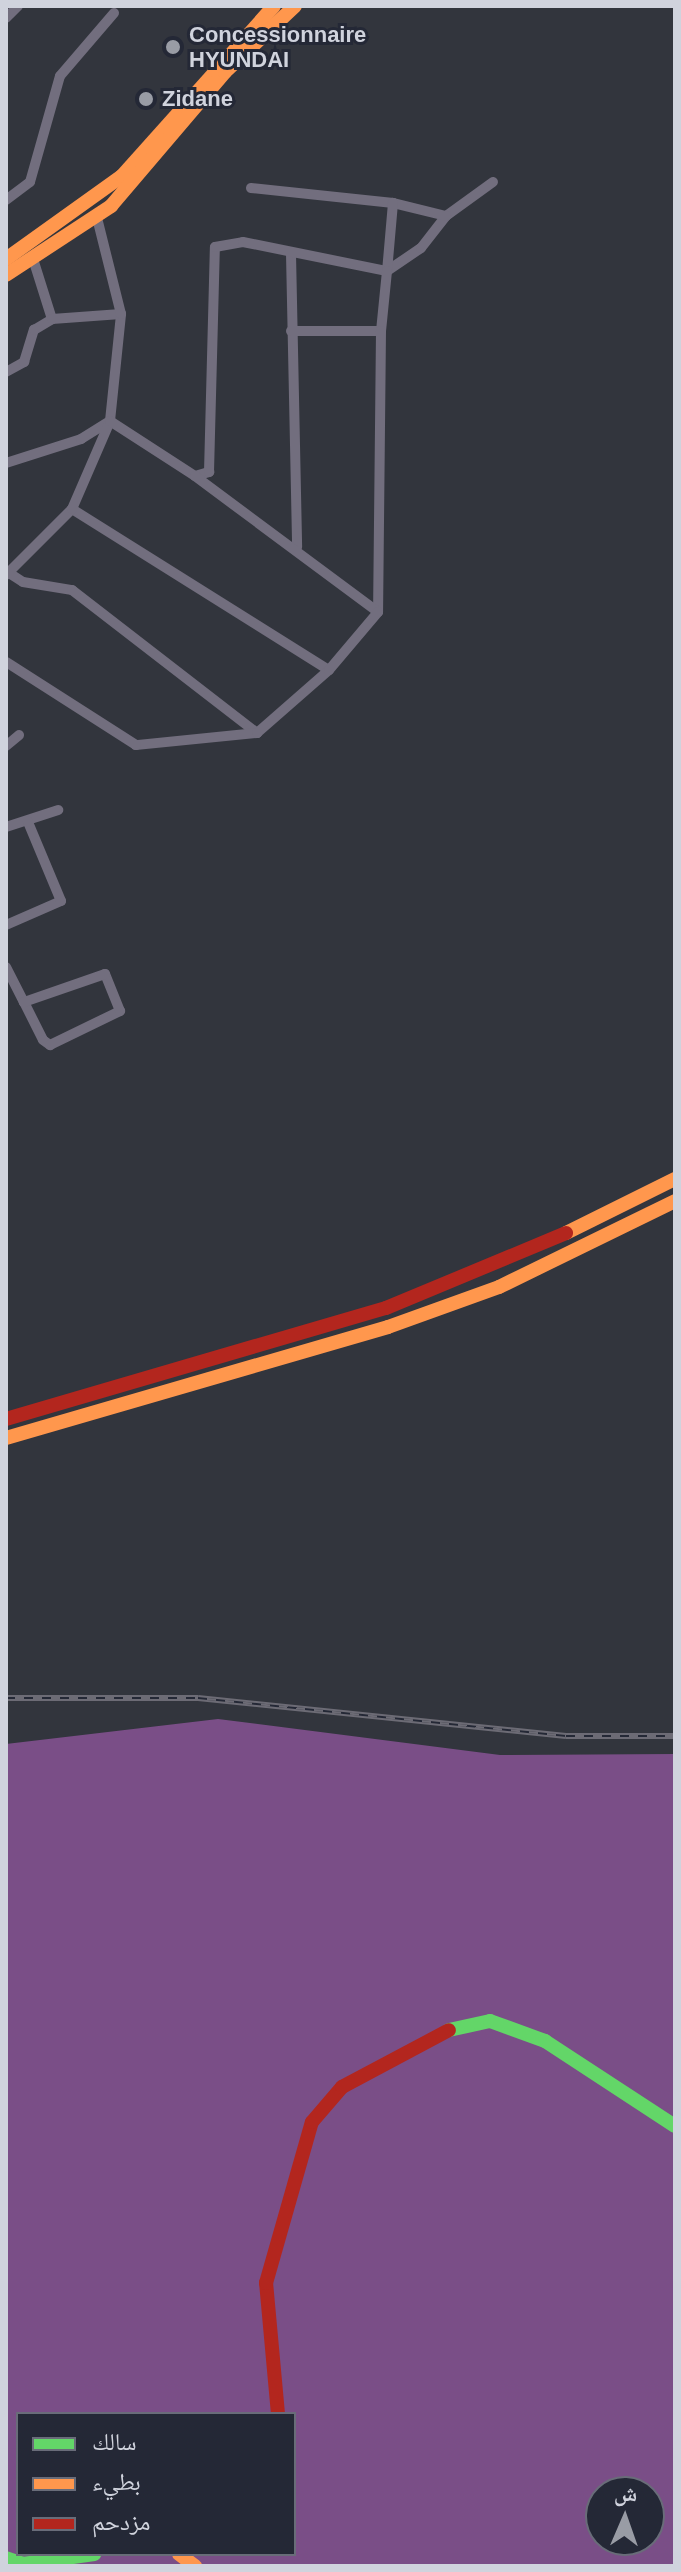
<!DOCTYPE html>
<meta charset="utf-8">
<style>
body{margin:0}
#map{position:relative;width:681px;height:2572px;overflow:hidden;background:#32353d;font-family:Helvetica,"Noto Naskh Arabic",sans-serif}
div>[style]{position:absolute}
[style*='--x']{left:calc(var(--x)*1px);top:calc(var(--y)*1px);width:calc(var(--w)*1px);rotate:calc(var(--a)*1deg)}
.forest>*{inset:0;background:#7a4e87}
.street>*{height:10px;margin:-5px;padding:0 5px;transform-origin:5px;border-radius:5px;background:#726e7e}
.fast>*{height:14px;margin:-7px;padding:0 7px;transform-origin:7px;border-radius:7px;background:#63d668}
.slow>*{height:14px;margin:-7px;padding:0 7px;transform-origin:7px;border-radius:7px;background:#ff974d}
.jam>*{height:14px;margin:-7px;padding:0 7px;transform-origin:7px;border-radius:7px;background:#b3261e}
.rail>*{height:6px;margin-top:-3px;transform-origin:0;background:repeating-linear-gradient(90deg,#242836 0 9px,#6c6b75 0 18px);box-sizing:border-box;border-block:2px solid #6c6b75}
.dots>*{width:22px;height:22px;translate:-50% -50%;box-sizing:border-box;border:4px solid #242836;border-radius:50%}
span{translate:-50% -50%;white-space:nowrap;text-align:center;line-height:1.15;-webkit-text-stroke:6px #242836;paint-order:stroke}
.poi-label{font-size:22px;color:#d0d3dd;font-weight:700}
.left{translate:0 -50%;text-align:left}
.frame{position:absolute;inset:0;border:8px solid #d0d3dd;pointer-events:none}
.legend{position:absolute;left:16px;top:2412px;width:280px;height:144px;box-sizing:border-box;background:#242836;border:2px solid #696c79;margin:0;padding:10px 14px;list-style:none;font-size:24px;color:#d0d3dd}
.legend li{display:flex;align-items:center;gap:16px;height:40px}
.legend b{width:40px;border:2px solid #696c79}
.north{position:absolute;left:585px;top:2476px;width:80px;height:80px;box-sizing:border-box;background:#242836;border:2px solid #696c79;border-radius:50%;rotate:2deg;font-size:22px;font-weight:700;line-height:32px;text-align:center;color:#d0d3dd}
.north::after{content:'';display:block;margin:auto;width:28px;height:36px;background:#999ca5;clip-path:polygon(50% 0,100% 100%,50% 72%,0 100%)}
</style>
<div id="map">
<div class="forest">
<div style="clip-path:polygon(evenodd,218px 1719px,500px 1755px,675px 1754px,675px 2566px,6px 2566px,6px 1744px,218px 1719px,18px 2414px,294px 2414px,294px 2554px,18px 2554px,18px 2414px,218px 1719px,601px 2492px,649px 2492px,649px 2540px,601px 2540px,601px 2492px)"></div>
</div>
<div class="street">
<div style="--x:6;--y:18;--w:17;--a:-45"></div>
<div style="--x:251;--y:188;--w:143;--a:6"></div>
<div style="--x:6;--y:200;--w:30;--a:-37"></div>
<div style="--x:30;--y:182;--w:110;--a:-74.2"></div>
<div style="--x:60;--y:76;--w:83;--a:-49.4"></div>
<div style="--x:446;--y:216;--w:58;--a:-35.9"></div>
<div style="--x:291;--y:254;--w:293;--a:88.8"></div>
<div style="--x:34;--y:262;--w:60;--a:72.5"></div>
<div style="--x:291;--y:331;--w:90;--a:0"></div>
<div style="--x:6;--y:372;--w:21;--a:-29"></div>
<div style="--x:24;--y:362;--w:34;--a:-73"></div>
<div style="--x:34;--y:330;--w:21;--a:-31"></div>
<div style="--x:52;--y:319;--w:69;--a:-4.1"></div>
<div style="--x:6;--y:463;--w:79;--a:-17.7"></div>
<div style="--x:81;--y:439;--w:34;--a:-32"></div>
<div style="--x:110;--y:421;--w:108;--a:-84.1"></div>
<div style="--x:121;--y:314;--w:99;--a:-104"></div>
<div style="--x:72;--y:509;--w:303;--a:32.1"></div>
<div style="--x:6;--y:571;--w:20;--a:33"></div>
<div style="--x:23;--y:582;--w:50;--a:9.3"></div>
<div style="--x:72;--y:590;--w:234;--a:37.7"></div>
<div style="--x:257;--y:733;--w:122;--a:174.3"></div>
<div style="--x:136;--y:745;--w:154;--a:-147.4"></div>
<div style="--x:6;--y:575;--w:93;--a:-45"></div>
<div style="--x:72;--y:509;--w:96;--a:-66.6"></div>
<div style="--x:110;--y:421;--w:101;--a:32.9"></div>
<div style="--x:195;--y:476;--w:15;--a:-16"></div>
<div style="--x:209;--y:472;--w:225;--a:-88.5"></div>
<div style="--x:215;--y:247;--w:28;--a:-10"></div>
<div style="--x:243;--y:242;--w:147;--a:11.4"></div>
<div style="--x:387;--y:271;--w:41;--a:-34.1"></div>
<div style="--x:421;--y:248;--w:41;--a:-52"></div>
<div style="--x:446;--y:216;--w:55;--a:-166.2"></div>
<div style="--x:393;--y:203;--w:68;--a:95"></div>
<div style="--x:387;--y:271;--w:60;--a:95.7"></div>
<div style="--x:381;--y:331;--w:281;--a:90.6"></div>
<div style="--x:378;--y:612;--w:228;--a:-143.4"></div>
<div style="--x:257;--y:733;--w:96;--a:-41.2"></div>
<div style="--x:329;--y:670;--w:76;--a:-49.8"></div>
<div style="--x:6;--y:746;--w:17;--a:-40"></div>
<div style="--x:6;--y:827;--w:55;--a:-18.1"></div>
<div style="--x:6;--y:925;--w:60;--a:-23.6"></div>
<div style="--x:61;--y:901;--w:86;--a:-112.7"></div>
<div style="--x:6;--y:967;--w:39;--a:63"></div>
<div style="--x:24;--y:1002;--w:42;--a:63.4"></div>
<div style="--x:43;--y:1040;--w:9;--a:36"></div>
<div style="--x:50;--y:1045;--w:78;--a:-25.9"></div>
<div style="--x:120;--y:1011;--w:40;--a:-112"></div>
<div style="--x:105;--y:974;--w:86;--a:160.9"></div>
</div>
<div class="fast">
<div style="--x:449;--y:2030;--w:42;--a:-12.4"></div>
<div style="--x:490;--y:2021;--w:59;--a:20"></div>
<div style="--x:545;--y:2041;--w:155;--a:33.2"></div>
<div style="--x:6;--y:2558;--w:18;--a:19"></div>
<div style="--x:23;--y:2564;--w:72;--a:-8"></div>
</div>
<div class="slow">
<div style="--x:6;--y:259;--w:143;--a:-35.6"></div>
<div style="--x:122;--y:176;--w:228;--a:-48.2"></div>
<div style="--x:6;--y:275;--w:126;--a:-33.3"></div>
<div style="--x:111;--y:206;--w:176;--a:-49.6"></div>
<div style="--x:225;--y:72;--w:96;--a:-43.3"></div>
<div style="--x:566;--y:1233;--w:122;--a:-26.4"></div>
<div style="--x:6;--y:1438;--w:398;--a:-16.2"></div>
<div style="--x:388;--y:1327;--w:118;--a:-19.8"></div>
<div style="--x:499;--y:1287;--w:196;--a:-26"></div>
<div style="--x:179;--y:2554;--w:20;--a:37"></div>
</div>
<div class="jam">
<div style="--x:6;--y:1419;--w:396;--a:-16.3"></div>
<div style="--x:386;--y:1308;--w:195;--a:-22.6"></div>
<div style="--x:278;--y:2414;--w:132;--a:-95.2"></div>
<div style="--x:266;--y:2283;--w:167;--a:-74.1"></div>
<div style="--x:312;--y:2122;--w:46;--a:-49.4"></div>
<div style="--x:342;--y:2087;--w:121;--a:-28"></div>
</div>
<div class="rail">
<div style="--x:6;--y:1698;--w:192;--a:0"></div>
<div style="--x:198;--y:1698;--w:370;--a:5.9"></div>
<div style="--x:566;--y:1736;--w:109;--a:0"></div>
</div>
<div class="dots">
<div style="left:173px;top:47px;background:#999ca5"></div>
<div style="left:146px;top:99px;background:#999ca5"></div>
</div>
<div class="poi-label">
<span class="left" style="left:189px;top:47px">Concessionnaire<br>HYUNDAI</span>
<span class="left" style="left:162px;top:99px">Zidane</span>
</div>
<div class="frame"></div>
<ul class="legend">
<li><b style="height:10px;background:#63d668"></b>سالك</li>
<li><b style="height:10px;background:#ff974d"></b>بطيء</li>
<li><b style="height:10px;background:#b3261e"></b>مزدحم</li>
</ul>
<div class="north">ش</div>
</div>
